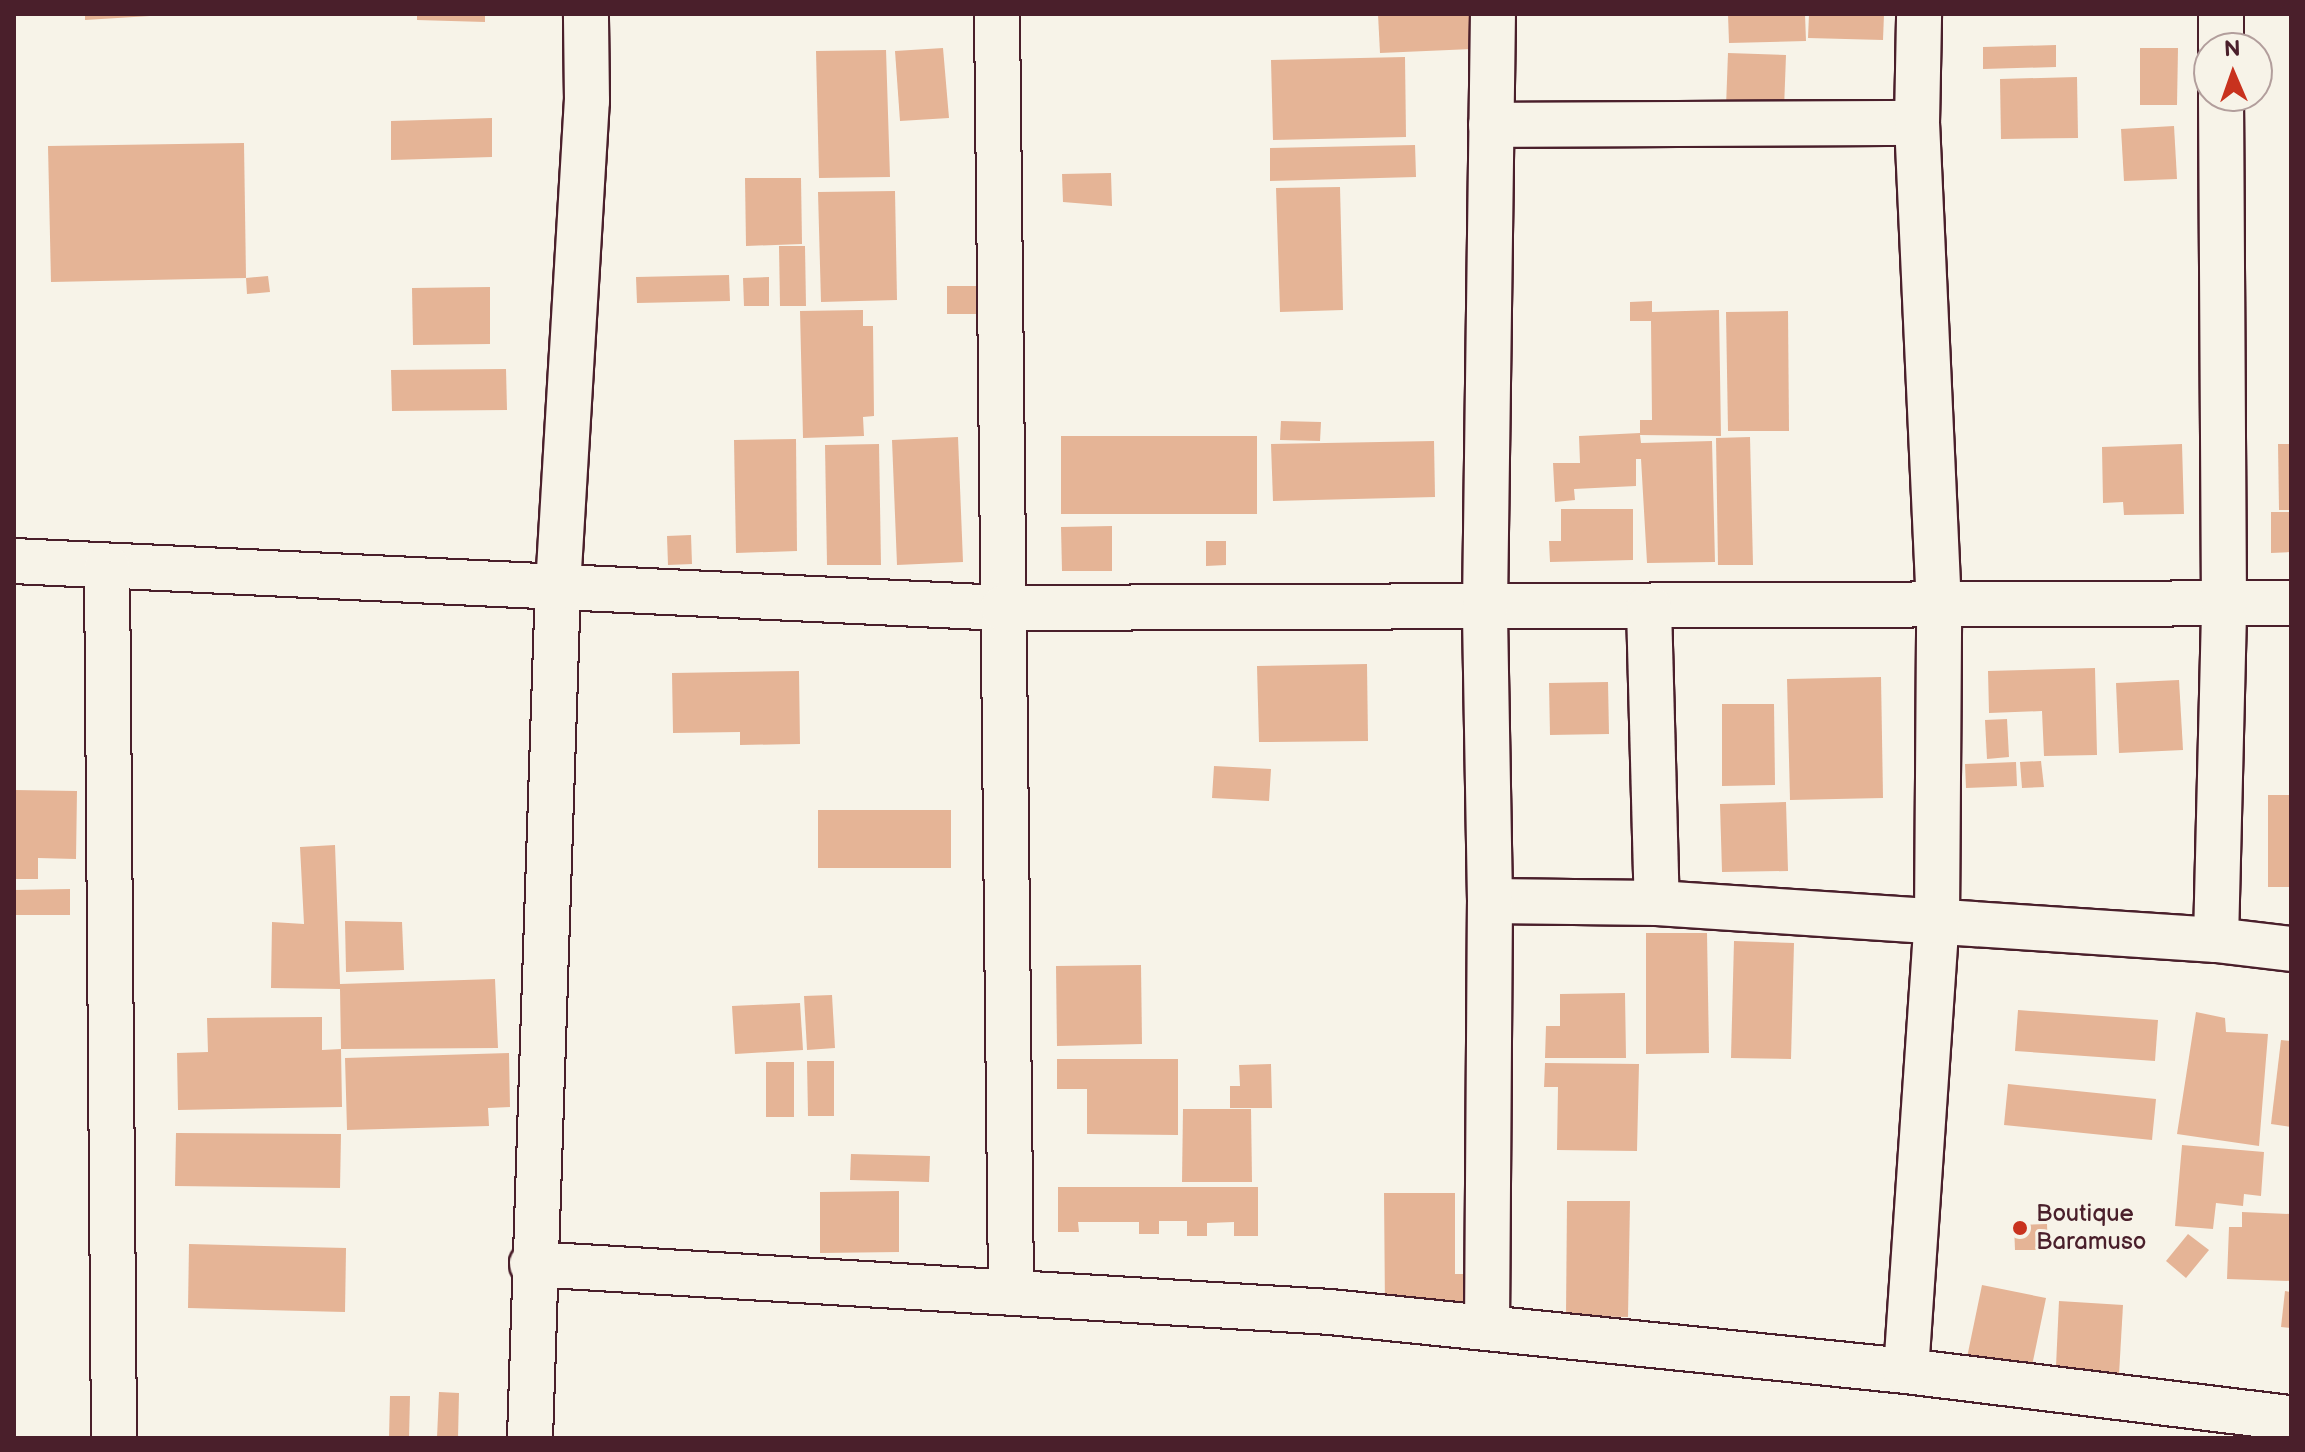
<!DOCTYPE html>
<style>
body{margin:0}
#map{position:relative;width:2305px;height:1452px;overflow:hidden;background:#f7f3e8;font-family:"Balsamiq Sans",sans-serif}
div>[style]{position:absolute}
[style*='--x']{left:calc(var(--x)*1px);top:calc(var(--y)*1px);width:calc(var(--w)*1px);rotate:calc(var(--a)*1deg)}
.building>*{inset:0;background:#e5b496}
.roads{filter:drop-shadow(2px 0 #4a1f2b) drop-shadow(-2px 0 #4a1f2b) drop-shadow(0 2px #4a1f2b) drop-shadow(0 -2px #4a1f2b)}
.minor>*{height:44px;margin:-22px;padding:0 22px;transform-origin:22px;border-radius:22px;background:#f7f3e8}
.dots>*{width:22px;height:22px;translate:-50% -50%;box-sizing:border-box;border:4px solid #f7f3e8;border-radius:50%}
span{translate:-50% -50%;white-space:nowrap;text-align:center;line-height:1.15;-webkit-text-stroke:6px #f7f3e8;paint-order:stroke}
.poi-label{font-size:24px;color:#4a1f2b}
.left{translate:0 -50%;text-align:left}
.frame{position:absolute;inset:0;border:16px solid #4a1f2b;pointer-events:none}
.north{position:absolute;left:2193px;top:32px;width:80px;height:80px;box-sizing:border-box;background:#f7f3e8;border:2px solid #b29e9c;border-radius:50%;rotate:358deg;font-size:22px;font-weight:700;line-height:32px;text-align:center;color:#4a1f2b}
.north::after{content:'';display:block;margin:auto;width:28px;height:36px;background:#c8321e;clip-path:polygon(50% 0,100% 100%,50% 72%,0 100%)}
</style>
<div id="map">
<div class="building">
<div style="clip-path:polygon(85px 14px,150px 14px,150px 16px,85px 20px)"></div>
<div style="clip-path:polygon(417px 14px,485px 14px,485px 22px,417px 20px)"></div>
<div style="clip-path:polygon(1378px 14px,1470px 14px,1472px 49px,1380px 53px)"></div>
<div style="clip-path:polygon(1728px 14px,1805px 14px,1806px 41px,1729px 43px)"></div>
<div style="clip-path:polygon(1809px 14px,1884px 14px,1883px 40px,1808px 38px)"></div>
<div style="clip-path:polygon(2056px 45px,2056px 67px,1983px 69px,1983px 47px)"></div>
<div style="clip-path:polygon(943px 48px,949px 118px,900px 121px,895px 51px)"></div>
<div style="clip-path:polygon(2140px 48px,2178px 48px,2177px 105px,2140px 105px)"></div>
<div style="clip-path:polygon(886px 50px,890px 177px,819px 178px,816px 51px)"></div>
<div style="clip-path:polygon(1728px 53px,1786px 55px,1784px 109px,1726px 107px)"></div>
<div style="clip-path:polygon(1405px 57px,1406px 137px,1273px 140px,1271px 60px)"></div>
<div style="clip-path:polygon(2077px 77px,2078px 138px,2001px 139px,2000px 79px)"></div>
<div style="clip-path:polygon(492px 118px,492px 157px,391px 160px,391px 121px)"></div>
<div style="clip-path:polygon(2174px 126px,2177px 179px,2124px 181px,2121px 129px)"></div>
<div style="clip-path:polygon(244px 143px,246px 278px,51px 282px,48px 146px)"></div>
<div style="clip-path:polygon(1415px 145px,1416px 177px,1270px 181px,1270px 148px)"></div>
<div style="clip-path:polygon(1111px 173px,1112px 206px,1063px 202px,1062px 174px)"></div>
<div style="clip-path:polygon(745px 178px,801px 178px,802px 244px,746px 246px)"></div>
<div style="clip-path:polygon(1340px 187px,1343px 310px,1280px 312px,1276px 188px)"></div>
<div style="clip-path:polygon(895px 191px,897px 300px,821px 302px,818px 192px)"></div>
<div style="clip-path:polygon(779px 246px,805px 246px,806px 306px,780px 306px)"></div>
<div style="clip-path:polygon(729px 275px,730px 301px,637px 303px,636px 277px)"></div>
<div style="clip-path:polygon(268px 276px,270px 292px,247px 294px,246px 278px)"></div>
<div style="clip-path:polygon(769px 277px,769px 306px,744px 306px,743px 278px)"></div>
<div style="clip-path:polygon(947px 286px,982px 286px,983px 314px,947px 314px)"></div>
<div style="clip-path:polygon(490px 287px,490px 344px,413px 345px,412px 288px)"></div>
<div style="clip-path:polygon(1652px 301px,1652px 312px,1719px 310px,1721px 436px,1640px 435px,1641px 443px,1712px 441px,1715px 562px,1647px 563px,1641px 459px,1636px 459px,1636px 486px,1574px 489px,1575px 500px,1555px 502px,1553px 463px,1580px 463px,1579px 436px,1640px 433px,1640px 420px,1652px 420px,1651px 321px,1630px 321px,1630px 302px)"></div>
<div style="clip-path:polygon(863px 310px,863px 326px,873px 326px,874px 416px,863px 417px,864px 436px,803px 438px,800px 311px)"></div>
<div style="clip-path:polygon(1788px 311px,1789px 431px,1728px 431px,1726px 312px)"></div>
<div style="clip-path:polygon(506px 369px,507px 410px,392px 411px,391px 370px)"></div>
<div style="clip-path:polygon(1281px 421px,1321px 422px,1320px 441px,1280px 440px)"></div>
<div style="clip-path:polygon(1061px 436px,1257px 436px,1257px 514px,1061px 514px)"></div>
<div style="clip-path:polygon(958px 437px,963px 562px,897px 565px,892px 440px)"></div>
<div style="clip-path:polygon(1750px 437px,1753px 565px,1718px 565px,1716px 438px)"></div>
<div style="clip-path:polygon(796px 439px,797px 551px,736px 553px,734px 440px)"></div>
<div style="clip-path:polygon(1434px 441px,1435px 497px,1273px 501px,1271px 444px)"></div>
<div style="clip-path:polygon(879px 444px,881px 565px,827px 565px,825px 445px)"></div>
<div style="clip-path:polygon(2182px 444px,2184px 514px,2124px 515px,2123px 502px,2103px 503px,2102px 447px)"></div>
<div style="clip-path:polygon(2278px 444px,2291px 444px,2291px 510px,2279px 510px)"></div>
<div style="clip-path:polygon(1561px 509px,1633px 509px,1633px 560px,1550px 562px,1549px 541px,1561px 541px)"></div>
<div style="clip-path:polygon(2271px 512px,2291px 512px,2291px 552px,2271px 553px)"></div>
<div style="clip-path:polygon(1112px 526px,1112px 571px,1062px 571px,1061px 527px)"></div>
<div style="clip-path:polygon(691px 535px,692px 564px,668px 565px,667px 536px)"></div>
<div style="clip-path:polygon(1206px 541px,1226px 541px,1226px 565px,1206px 566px)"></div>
<div style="clip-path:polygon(1367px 664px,1368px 741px,1259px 742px,1257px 666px)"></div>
<div style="clip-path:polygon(2095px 668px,2097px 755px,2044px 756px,2042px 711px,1989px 713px,1988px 671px)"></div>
<div style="clip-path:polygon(799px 671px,800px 744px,740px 745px,740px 732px,673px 733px,672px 673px)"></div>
<div style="clip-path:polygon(1881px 677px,1883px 798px,1790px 800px,1787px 679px)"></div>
<div style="clip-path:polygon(2179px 680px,2183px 750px,2119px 753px,2116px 683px)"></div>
<div style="clip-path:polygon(1608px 682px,1609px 734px,1550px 735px,1549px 683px)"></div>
<div style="clip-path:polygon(1722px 704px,1774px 704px,1775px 785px,1722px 786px)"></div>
<div style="clip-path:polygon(2007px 719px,2009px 757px,1987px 759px,1985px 720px)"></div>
<div style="clip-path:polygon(2041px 761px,2044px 787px,2022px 788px,2020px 762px)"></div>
<div style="clip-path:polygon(2016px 762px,2017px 786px,1966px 788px,1965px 764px)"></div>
<div style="clip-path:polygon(1214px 766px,1271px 769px,1269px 801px,1212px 798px)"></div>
<div style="clip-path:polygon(14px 790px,77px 791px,76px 859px,38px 858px,38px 879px,14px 879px)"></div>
<div style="clip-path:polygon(2268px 795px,2291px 795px,2291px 887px,2268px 887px)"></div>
<div style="clip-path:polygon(1786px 802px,1788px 871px,1722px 872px,1720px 804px)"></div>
<div style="clip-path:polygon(818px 810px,951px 810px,951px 868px,818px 868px)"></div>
<div style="clip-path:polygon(335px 845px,340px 984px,495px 979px,498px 1048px,341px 1049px,340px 989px,271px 988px,272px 922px,304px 924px,300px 847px)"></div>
<div style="clip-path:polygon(70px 889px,70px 915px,14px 915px,14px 890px)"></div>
<div style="clip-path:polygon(345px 921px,402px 922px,404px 970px,346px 972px)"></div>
<div style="clip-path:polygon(1646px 933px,1707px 933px,1709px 1053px,1646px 1054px)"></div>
<div style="clip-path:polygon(1734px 941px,1794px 943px,1791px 1059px,1731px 1058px)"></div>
<div style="clip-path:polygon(1141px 965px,1142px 1044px,1057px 1046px,1056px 966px)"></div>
<div style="clip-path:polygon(1625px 993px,1626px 1058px,1545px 1058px,1546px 1026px,1560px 1026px,1560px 994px)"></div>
<div style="clip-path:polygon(832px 995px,835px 1048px,807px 1050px,804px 996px)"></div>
<div style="clip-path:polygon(800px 1003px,803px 1050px,735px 1054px,732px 1006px)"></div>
<div style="clip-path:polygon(2018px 1010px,2158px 1020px,2155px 1061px,2015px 1051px)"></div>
<div style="clip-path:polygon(2196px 1012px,2225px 1018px,2226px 1032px,2268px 1034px,2259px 1146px,2177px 1134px)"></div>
<div style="clip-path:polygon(322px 1017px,322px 1050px,341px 1049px,342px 1107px,178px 1110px,177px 1053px,208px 1052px,207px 1018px)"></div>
<div style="clip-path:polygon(2281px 1040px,2291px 1041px,2291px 1127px,2271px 1124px)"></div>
<div style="clip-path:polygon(509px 1053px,510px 1107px,488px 1108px,489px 1126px,347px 1130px,345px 1058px)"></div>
<div style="clip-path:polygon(1057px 1059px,1178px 1059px,1178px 1135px,1087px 1134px,1087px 1089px,1057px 1089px)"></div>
<div style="clip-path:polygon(807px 1061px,834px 1061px,834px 1116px,808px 1116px)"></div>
<div style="clip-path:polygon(766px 1062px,794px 1062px,794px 1117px,766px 1117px)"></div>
<div style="clip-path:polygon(1545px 1063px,1639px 1064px,1637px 1151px,1557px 1150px,1558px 1087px,1544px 1087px)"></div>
<div style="clip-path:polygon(1271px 1064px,1272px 1108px,1230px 1108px,1230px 1086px,1240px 1086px,1239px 1065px)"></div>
<div style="clip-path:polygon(2008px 1084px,2156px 1099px,2152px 1140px,2004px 1125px)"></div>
<div style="clip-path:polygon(1183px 1109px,1251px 1109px,1252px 1182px,1182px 1182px)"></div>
<div style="clip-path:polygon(176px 1133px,341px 1134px,340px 1188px,175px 1186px)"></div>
<div style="clip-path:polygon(2182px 1145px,2264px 1152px,2261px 1196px,2244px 1194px,2243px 1206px,2216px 1203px,2213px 1229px,2175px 1226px)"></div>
<div style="clip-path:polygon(851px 1154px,930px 1156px,929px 1182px,850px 1180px)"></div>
<div style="clip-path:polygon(1058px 1187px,1258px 1187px,1258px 1236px,1234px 1236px,1234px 1222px,1207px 1223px,1207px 1236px,1187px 1236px,1187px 1221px,1159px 1221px,1159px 1234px,1139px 1234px,1139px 1222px,1078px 1222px,1079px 1232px,1058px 1232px)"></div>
<div style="clip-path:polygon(899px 1191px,899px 1252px,820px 1253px,820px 1192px)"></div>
<div style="clip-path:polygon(1384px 1193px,1455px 1193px,1455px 1274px,1465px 1274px,1465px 1310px,1385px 1310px)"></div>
<div style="clip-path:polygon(1567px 1201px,1630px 1201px,1628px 1317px,1566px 1316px)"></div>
<div style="clip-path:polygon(2242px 1212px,2291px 1214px,2291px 1281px,2227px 1279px,2229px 1227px,2242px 1227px)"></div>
<div style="clip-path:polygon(2047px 1224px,2048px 1250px,2015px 1250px,2014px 1225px)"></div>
<div style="clip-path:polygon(2188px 1234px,2209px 1250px,2186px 1278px,2166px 1261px)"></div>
<div style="clip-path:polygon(189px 1244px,346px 1248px,345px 1312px,188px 1308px)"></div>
<div style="clip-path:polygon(1982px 1285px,2046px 1298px,2028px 1385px,1964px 1372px)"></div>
<div style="clip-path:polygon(2285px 1291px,2291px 1292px,2291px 1328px,2281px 1327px)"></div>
<div style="clip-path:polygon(2059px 1301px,2123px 1305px,2118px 1392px,2055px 1388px)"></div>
<div style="clip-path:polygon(439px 1392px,459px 1393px,458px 1438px,437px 1438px)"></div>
<div style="clip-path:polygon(390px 1396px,410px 1396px,409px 1438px,389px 1438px)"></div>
</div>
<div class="roads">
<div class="minor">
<div style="--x:997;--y:14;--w:1279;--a:89.37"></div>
<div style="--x:2221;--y:14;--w:34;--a:90"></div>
<div style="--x:1491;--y:125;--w:426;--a:-0.3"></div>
<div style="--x:14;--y:561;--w:990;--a:2.72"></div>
<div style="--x:1003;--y:608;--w:1288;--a:-0.22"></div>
<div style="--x:107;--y:567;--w:871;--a:89.54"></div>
<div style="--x:1649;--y:607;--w:296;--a:88.5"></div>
<div style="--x:1490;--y:901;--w:167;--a:0.7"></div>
<div style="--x:1657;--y:903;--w:560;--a:3.79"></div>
<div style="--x:2216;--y:940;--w:76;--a:6.8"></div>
<div style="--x:2216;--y:940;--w:337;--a:-88.6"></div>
<div style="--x:2224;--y:603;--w:507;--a:-90.34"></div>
<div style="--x:532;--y:1264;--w:799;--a:3.44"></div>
<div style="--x:1330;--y:1312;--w:579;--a:5.85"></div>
<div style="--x:1906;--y:1371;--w:388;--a:7"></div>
<div style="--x:1487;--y:1328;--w:427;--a:-89.6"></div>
<div style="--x:1490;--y:901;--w:294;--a:-91"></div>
<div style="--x:1485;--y:607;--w:593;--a:-89.23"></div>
<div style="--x:1906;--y:1371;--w:451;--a:-86.1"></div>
<div style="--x:1937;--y:921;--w:314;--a:-89.6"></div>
<div style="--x:1939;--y:607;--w:484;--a:-92.6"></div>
<div style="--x:1917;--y:123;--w:109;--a:-88.9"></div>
<div style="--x:530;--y:1438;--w:851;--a:-88.12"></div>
<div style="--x:558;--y:587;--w:487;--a:-86.6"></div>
<div style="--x:587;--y:101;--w:87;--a:-90.7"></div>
</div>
</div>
<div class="dots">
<div style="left:2020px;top:1228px;background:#c8321e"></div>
</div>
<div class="poi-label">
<span class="left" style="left:2036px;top:1228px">Boutique<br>Baramuso</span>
</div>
<div class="frame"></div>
<div class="north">N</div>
</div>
